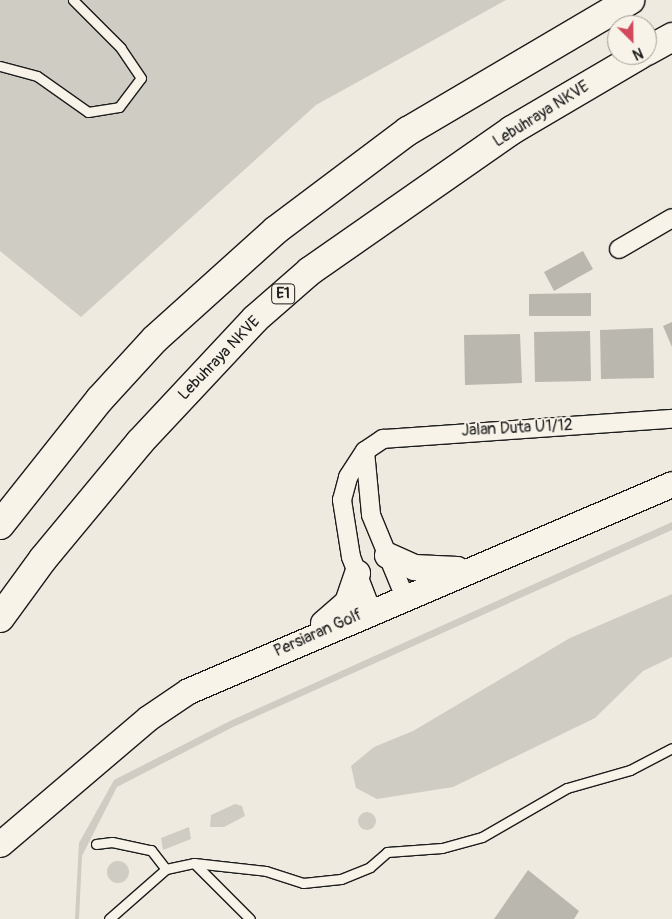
<!DOCTYPE html>
<style>
body{margin:0}
#map{position:relative;width:672px;height:919px;overflow:hidden;background:#eeeae0;font-family:Pangolin,sans-serif}
div>[style]{position:absolute}
[style*='--x']{left:calc(var(--x)*1px);top:calc(var(--y)*1px);width:calc(var(--w)*1px);rotate:calc(var(--a)*1deg)}
.green>*{inset:0;background:#cfccc3}
.round{border-radius:50%}
.building>*{inset:0;background:#bab7af}
.roads{filter:drop-shadow(1px 0 #1c1c1c) drop-shadow(-1px 0 #1c1c1c) drop-shadow(0 1px #1c1c1c) drop-shadow(0 -1px #1c1c1c)}
.lane>*{height:9px;margin:-4.5px;padding:0 4.5px;transform-origin:4.5px;border-radius:4.5px;background:#f7f3e8}
.street>*{height:18px;margin:-9px;padding:0 9px;transform-origin:9px;border-radius:9px;background:#f7f3e8}
.secondary>*{height:25px;margin:-12.5px;padding:0 12.5px;transform-origin:12.5px;border-radius:12.5px;background:#f7f3e8}
.highway>*{height:28px;margin:-14px;padding:0 14px;transform-origin:14px;border-radius:14px;background:#f7f3e8}
span{translate:-50% -50%;white-space:nowrap;text-align:center;line-height:1.15;-webkit-text-stroke:4px #f7f3e8;paint-order:stroke}
.shield-label span{padding:1px 4px;background:#f7f3e8;border:1px solid;border-radius:4px;-webkit-text-stroke-width:0}
.shield-label{font-size:15px;color:#1c1c1c;font-weight:700}
.street-label{font-size:16px;color:#1c1c1c}
.north{position:absolute;left:607px;top:15px;width:50px;height:50px;box-sizing:border-box;background:#f7f3e8;border:1px solid #9f9d96;border-radius:50%;rotate:157deg;font-size:14px;font-weight:700;line-height:20px;text-align:center;color:#1c1c1c}
.north::after{content:'';display:block;margin:auto;width:18px;height:22px;background:#d1495b;clip-path:polygon(50% 0,100% 100%,50% 72%,0 100%)}
</style>
<div id="map">
<div class="green">
<div style="clip-path:polygon(0 0,506px 0,316px 105px,81px 317px,0 251px)"></div>
<div style="clip-path:polygon(672px 522px,672px 530px,233px 727px,117px 787px,82px 856px,79px 919px,75px 919px,79px 843px,114px 780px,230px 721px)"></div>
<div style="clip-path:polygon(672px 594px,672px 657px,643px 671px,595px 718px,453px 787px,377px 799px,356px 788px,351px 766px,374px 747px,413px 731px,570px 638px)"></div>
<div style="clip-path:polygon(235px 804px,242px 806px,245px 816px,224px 827px,210px 827px,211px 815px)"></div>
<div class="round" style="left:358px;top:812px;width:18px;height:18px"></div>
<div style="clip-path:polygon(189px 827px,191px 839px,163px 850px,161px 838px)"></div>
<div class="round" style="left:107px;top:861px;width:22px;height:22px"></div>
</div>
<div class="building">
<div style="clip-path:polygon(583px 251px,593px 269px,554px 291px,544px 272px)"></div>
<div style="clip-path:polygon(591px 293px,591px 316px,529px 316px,529px 294px)"></div>
<div style="clip-path:polygon(672px 322px,672px 347px,663px 326px)"></div>
<div style="clip-path:polygon(653px 328px,654px 378px,601px 379px,600px 330px)"></div>
<div style="clip-path:polygon(590px 331px,591px 381px,535px 382px,534px 332px)"></div>
<div style="clip-path:polygon(520px 334px,522px 383px,465px 385px,464px 335px)"></div>
<div style="clip-path:polygon(528px 870px,579px 911px,574px 919px,494px 919px)"></div>
</div>
<div class="roads">
<div class="lane">
<div style="--x:0;--y:66;--w:38;--a:15"></div>
<div style="--x:37;--y:76;--w:62;--a:35.2"></div>
<div style="--x:88;--y:112;--w:31;--a:-9"></div>
<div style="--x:119;--y:107;--w:36;--a:-53"></div>
<div style="--x:141;--y:78;--w:36;--a:-124"></div>
<div style="--x:121;--y:48;--w:68;--a:-135"></div>
<div style="--x:96;--y:844;--w:16;--a:-7"></div>
<div style="--x:112;--y:842;--w:40;--a:12"></div>
<div style="--x:151;--y:850;--w:24;--a:52"></div>
<div style="--x:194;--y:863;--w:72;--a:6.3"></div>
<div style="--x:266;--y:871;--w:39;--a:18"></div>
<div style="--x:303;--y:883;--w:38;--a:-6"></div>
<div style="--x:341;--y:879;--w:31;--a:-22"></div>
<div style="--x:370;--y:867;--w:23;--a:-41"></div>
<div style="--x:387;--y:852;--w:55;--a:-4.2"></div>
<div style="--x:442;--y:848;--w:41;--a:-15.4"></div>
<div style="--x:482;--y:837;--w:98;--a:-30"></div>
<div style="--x:567;--y:788;--w:66;--a:-15.9"></div>
<div style="--x:630;--y:770;--w:47;--a:-27.6"></div>
<div style="--x:109;--y:919;--w:76;--a:-41.3"></div>
<div style="--x:166;--y:869;--w:29;--a:-12"></div>
<div style="--x:194;--y:863;--w:79;--a:45"></div>
</div>
<div class="street">
<div style="--x:619;--y:249;--w:61;--a:-30.3"></div>
<div style="--x:365;--y:451;--w:64;--a:84.6"></div>
<div style="--x:371;--y:515;--w:87;--a:67.6"></div>
<div style="--x:371;--y:609;--w:56;--a:-111"></div>
<div style="--x:351;--y:557;--w:58;--a:-99"></div>
<div style="--x:342;--y:500;--w:24;--a:-75"></div>
<div style="--x:348;--y:477;--w:31;--a:-57"></div>
<div style="--x:365;--y:451;--w:22;--a:-34"></div>
<div style="--x:383;--y:439;--w:290;--a:-4"></div>
</div>
<div class="secondary">
<div style="--x:387;--y:555;--w:30;--a:24"></div>
<div style="--x:414;--y:567;--w:43;--a:2.7"></div>
<div style="--x:323;--y:623;--w:32;--a:-41"></div>
<div style="--x:347;--y:602;--w:31;--a:-71"></div>
<div style="--x:0;--y:844;--w:194;--a:-40.4"></div>
<div style="--x:148;--y:718;--w:48;--a:-34"></div>
<div style="--x:188;--y:691;--w:526;--a:-23.16"></div>
</div>
<div class="highway">
<div style="--x:647;--y:51;--w:29;--a:-29"></div>
<div style="--x:0;--y:525;--w:161;--a:-51.6"></div>
<div style="--x:100;--y:399;--w:81;--a:-47.5"></div>
<div style="--x:155;--y:339;--w:163;--a:-42"></div>
<div style="--x:276;--y:230;--w:165;--a:-36.9"></div>
<div style="--x:408;--y:131;--w:258;--a:-30.5"></div>
<div style="--x:0;--y:618;--w:73;--a:-53.9"></div>
<div style="--x:43;--y:559;--w:152;--a:-50.3"></div>
<div style="--x:140;--y:442;--w:168;--a:-46.9"></div>
<div style="--x:255;--y:319;--w:73;--a:-41.1"></div>
<div style="--x:310;--y:271;--w:246;--a:-34.9"></div>
<div style="--x:512;--y:130;--w:148;--a:-30.4"></div>
</div>
</div>
<div class="shield-label">
<span style="left:283px;top:294px">E1</span>
</div>
<div class="street-label">
<span style="left:541px;top:114px;rotate:-32deg">Lebuhraya NKVE</span>
<span style="left:219px;top:358px;rotate:-46deg">Lebuhraya NKVE</span>
<span style="left:517px;top:428px;rotate:-3deg">Jalan Duta U1/12</span>
<span style="left:318px;top:633px;rotate:-24deg">Persiaran Golf</span>
</div>
<div class="north">N</div>
</div>
